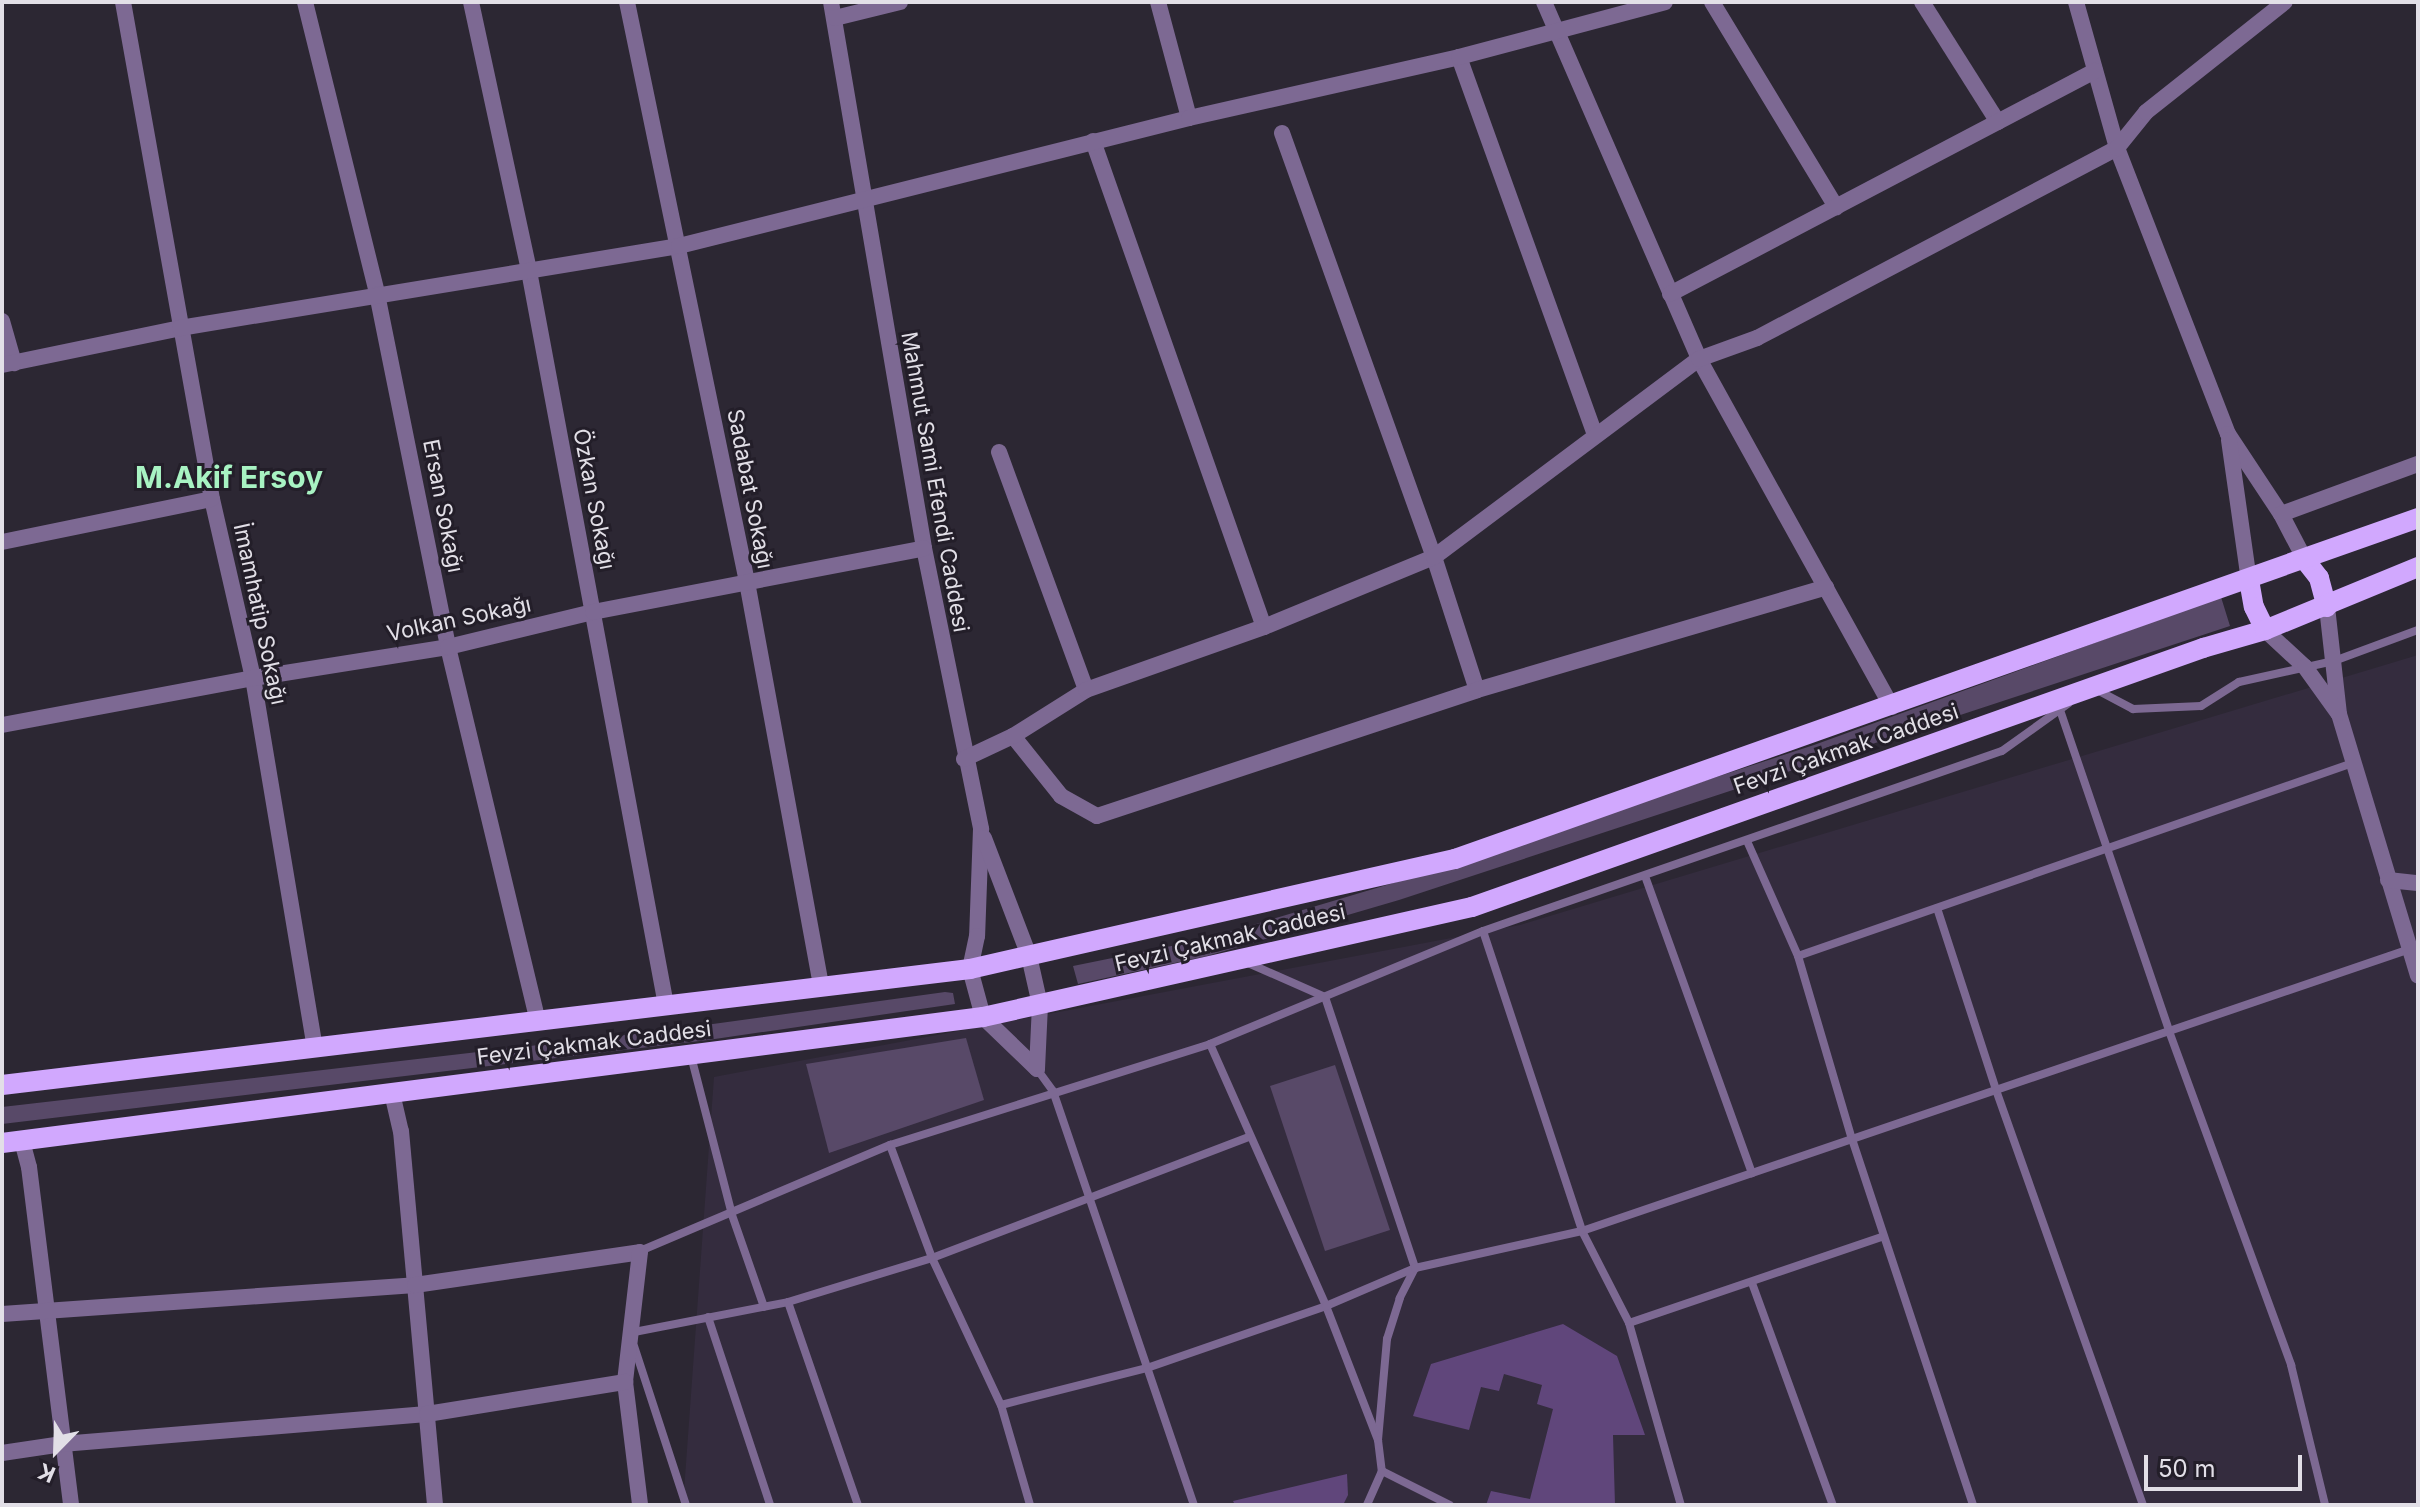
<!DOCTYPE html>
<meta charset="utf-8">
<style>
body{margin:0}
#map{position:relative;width:2420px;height:1507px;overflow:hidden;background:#2c2733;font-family:Inter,sans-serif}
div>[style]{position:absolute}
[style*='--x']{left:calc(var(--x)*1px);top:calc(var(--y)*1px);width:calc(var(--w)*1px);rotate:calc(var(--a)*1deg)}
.built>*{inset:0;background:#342c3e}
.green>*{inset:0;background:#584968}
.forest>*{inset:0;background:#60467b}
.service>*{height:8px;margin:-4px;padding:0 4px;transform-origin:4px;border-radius:4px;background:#7d6993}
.minor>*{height:16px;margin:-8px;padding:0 8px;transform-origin:8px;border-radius:8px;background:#7d6993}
.primary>*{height:20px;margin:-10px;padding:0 10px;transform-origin:10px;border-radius:10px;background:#d1a8fe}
span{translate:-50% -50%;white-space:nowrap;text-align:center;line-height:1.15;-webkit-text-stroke:6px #231e29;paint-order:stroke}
.street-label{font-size:22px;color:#e2dfe7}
.district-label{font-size:30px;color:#a8f3c3;font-weight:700}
.frame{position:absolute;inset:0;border:4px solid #e2dfe7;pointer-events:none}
.north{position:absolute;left:16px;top:1411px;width:80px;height:80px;-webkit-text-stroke:6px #231e29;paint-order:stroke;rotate:203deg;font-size:22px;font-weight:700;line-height:32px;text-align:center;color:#e2dfe7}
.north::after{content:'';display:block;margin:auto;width:28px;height:36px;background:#e2dfe7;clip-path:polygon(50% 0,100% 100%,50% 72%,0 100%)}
.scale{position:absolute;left:2144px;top:1455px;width:158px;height:36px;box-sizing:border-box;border:4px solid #e2dfe7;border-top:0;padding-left:10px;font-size:24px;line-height:28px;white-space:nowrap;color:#e2dfe7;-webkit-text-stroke:6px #231e29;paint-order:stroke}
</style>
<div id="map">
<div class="built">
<div style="clip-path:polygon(2418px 655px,2418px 1505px,683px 1505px,714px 1077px,1520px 925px)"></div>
</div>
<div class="green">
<div style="clip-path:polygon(2221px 597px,2230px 626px,1399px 900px,1207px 956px,1078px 984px,1073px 966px,1206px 939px,1400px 881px,1814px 745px)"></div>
<div style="clip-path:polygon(945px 992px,953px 993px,955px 1004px,708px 1040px,2px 1124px,2px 1107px,669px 1030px)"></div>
<div style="clip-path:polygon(966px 1038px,984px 1100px,829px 1153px,806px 1064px)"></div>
<div style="clip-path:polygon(1335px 1065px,1390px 1230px,1325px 1251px,1270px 1086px)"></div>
</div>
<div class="forest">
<div style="clip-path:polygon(1563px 1324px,1617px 1356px,1645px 1435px,1613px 1435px,1615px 1505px,1486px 1505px,1491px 1491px,1530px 1499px,1553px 1409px,1537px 1404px,1542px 1385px,1504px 1374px,1499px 1391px,1481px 1387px,1469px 1430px,1413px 1416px,1431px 1364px)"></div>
<div style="clip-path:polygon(1347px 1474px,1348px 1495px,1343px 1505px,1235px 1505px,1233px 1501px)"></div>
</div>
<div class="service">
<div style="--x:2097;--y:690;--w:41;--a:27.8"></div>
<div style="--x:2133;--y:709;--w:68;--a:-2.5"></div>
<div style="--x:2201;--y:706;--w:45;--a:-32.3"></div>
<div style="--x:2239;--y:682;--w:97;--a:-12.5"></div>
<div style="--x:2334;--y:661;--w:90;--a:-20.3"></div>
<div style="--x:2060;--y:710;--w:339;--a:71.2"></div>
<div style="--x:2169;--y:1031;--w:356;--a:69.9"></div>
<div style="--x:2291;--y:1365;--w:144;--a:76.3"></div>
<div style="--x:1747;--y:841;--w:126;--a:66.1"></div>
<div style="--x:1798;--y:956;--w:191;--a:73.6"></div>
<div style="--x:1852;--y:1139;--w:385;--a:71.7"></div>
<div style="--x:1645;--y:876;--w:316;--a:70.2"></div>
<div style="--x:1937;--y:908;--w:191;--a:72"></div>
<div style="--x:1996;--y:1090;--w:440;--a:70.5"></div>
<div style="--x:1483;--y:931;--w:316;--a:71.7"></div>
<div style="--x:1582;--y:1231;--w:103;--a:62.9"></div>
<div style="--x:1629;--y:1323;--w:189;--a:74.1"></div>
<div style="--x:1798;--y:956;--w:588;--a:-19.18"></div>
<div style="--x:1248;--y:963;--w:84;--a:23.8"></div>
<div style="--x:1325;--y:997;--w:286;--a:71.6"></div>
<div style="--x:1415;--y:1268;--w:34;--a:117"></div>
<div style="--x:1400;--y:1298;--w:43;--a:107.6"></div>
<div style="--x:1387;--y:1339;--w:101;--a:95.1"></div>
<div style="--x:1210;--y:1044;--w:287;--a:66.1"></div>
<div style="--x:1326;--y:1306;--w:144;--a:68.8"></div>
<div style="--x:1378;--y:1440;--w:31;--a:83"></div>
<div style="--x:1382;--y:1471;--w:37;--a:114"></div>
<div style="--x:691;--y:1056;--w:164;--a:75.5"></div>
<div style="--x:732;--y:1215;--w:97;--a:70.8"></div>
<div style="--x:1037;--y:1069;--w:27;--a:54"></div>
<div style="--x:1053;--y:1091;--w:437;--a:71.2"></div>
<div style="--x:890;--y:1145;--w:121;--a:69.6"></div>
<div style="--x:932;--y:1258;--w:162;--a:64.9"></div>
<div style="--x:1001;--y:1405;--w:104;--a:73.8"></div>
<div style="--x:640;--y:1251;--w:272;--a:-23"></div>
<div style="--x:890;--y:1145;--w:336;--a:-17.5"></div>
<div style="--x:1210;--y:1044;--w:295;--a:-22.5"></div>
<div style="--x:1483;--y:931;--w:549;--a:-19.13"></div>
<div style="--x:2002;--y:751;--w:82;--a:-35.6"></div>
<div style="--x:1752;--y:1283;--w:236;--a:70"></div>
<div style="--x:788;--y:1302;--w:215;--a:71"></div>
<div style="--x:708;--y:1317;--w:198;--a:71.7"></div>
<div style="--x:1629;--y:1323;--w:269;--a:-18.8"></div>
<div style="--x:629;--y:1333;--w:162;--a:-11"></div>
<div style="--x:788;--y:1302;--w:151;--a:-17"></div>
<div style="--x:932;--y:1258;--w:339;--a:-20.9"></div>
<div style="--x:634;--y:1346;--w:167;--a:71.9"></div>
<div style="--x:1001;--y:1405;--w:151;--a:-14.2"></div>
<div style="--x:1147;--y:1368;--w:189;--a:-19.1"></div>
<div style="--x:1326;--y:1306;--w:97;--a:-23.1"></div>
<div style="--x:1415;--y:1268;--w:171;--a:-12.5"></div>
<div style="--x:1582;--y:1231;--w:875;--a:-18.81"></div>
<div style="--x:1382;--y:1471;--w:76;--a:26.6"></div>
</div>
<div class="minor">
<div style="--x:123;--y:2;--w:505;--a:79.85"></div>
<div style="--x:212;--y:499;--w:184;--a:77.1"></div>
<div style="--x:253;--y:678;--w:375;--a:80.5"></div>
<div style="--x:305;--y:2;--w:301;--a:76.1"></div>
<div style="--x:377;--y:294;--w:360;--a:78.6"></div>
<div style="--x:448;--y:647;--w:382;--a:76.5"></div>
<div style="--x:471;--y:2;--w:275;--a:77.8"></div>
<div style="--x:529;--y:271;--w:747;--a:79.43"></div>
<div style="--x:627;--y:2;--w:592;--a:78.31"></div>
<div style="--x:747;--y:582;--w:412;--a:79.6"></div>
<div style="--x:831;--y:2;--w:554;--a:80.33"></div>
<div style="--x:924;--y:548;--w:287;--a:78.5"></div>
<div style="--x:981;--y:829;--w:107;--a:92.1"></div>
<div style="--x:977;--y:936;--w:34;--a:102"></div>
<div style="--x:970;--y:969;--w:50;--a:74.8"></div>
<div style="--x:983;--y:1017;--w:75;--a:43.9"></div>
<div style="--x:1158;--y:2;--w:120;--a:75"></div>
<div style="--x:1544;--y:2;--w:389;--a:66.5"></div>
<div style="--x:1699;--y:359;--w:398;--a:61"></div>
<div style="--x:1712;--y:2;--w:240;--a:58.8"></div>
<div style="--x:1922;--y:2;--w:142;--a:57.7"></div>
<div style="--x:2076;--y:2;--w:152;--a:74.3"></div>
<div style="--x:2117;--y:148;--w:307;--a:68.8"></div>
<div style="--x:2228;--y:434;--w:96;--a:56.5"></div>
<div style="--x:2281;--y:514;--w:52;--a:62.4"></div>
<div style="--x:835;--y:18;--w:67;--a:-13.8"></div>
<div style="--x:1459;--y:57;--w:402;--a:70.2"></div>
<div style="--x:1282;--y:133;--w:450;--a:70.3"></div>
<div style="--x:1434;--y:557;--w:140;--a:72.1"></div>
<div style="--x:1093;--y:141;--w:515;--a:70.62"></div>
<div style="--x:1670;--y:294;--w:480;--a:-27.7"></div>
<div style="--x:2;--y:321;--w:44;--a:74.1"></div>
<div style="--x:2;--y:365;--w:182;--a:-11.7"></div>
<div style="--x:180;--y:328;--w:506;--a:-9.33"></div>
<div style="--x:679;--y:246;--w:526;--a:-14.09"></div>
<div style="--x:1189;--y:118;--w:277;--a:-12.7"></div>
<div style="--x:1459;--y:57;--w:213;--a:-14.9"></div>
<div style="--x:2229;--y:440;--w:141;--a:81.9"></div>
<div style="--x:999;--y:452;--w:253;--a:69.9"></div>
<div style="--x:2281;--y:514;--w:146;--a:-20.1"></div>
<div style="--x:2;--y:542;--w:214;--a:-11.6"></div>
<div style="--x:2327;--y:607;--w:108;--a:83.6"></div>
<div style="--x:2339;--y:714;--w:273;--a:73.2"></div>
<div style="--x:2265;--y:630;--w:54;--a:42.8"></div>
<div style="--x:2305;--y:667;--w:57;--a:54.3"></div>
<div style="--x:2;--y:725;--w:255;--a:-10.6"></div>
<div style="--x:253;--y:678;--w:197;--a:-9"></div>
<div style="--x:448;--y:647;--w:149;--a:-13.6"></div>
<div style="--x:593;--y:612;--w:337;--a:-10.9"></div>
<div style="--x:1013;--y:736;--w:77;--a:51.3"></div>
<div style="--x:1061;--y:796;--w:41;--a:29.1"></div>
<div style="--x:1097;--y:816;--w:400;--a:-18.3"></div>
<div style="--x:1477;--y:690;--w:364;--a:-16.4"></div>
<div style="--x:964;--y:759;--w:54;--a:-25.1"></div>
<div style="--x:1013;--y:736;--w:86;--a:-32.2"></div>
<div style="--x:1086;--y:690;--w:189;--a:-19.5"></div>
<div style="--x:1264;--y:627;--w:184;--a:-22.4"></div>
<div style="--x:1434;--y:557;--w:331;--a:-36.8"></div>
<div style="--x:1699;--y:359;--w:62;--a:-19.9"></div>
<div style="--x:1757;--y:338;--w:407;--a:-27.8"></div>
<div style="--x:2117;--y:148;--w:46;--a:-51.1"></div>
<div style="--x:2146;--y:112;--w:177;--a:-38.4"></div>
<div style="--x:984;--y:838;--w:126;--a:69.1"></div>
<div style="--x:1029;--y:956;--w:50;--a:77.3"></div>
<div style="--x:1040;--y:1005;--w:64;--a:92.7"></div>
<div style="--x:2388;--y:880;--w:30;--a:6"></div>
<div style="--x:392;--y:1093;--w:39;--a:77"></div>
<div style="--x:401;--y:1131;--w:376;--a:84.8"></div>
<div style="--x:22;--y:1141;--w:27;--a:75"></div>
<div style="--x:29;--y:1167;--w:341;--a:82.9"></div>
<div style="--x:2;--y:1314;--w:414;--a:-4"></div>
<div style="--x:415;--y:1285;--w:227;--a:-8.3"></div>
<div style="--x:640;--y:1252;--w:131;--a:96.6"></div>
<div style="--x:625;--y:1382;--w:124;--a:83"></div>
<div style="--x:2;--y:1453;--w:61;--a:-8.5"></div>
<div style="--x:62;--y:1444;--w:366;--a:-4.7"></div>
<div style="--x:427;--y:1414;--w:201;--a:-9.2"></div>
</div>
<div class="primary">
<div style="--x:2305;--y:560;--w:23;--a:52"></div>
<div style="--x:2319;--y:578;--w:30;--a:75"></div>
<div style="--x:2249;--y:580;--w:27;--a:80"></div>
<div style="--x:2254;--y:607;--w:25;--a:64"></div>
<div style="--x:2;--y:1085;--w:975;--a:-6.83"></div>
<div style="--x:970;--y:969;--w:497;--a:-12.8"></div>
<div style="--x:1455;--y:859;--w:1022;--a:-19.5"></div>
<div style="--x:2;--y:1143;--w:989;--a:-7.32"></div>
<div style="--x:983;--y:1017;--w:501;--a:-12.68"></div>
<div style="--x:1472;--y:907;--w:776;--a:-19.51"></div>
<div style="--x:2203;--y:648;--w:65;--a:-16.2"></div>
<div style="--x:2265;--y:630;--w:165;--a:-22.4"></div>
</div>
<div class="street-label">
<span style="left:935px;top:482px;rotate:80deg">Mahmut Sami Efendi Caddesi</span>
<span style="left:750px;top:489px;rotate:79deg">Sadabat Sokağı</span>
<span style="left:594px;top:499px;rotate:79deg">Özkan Sokağı</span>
<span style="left:443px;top:506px;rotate:79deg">Ersan Sokağı</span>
<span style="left:260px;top:614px;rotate:78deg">İmamhatip Sokağı</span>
<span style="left:459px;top:619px;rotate:-12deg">Volkan Sokağı</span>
<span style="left:1846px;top:749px;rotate:-19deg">Fevzi Çakmak Caddesi</span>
<span style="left:1230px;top:938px;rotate:-13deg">Fevzi Çakmak Caddesi</span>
<span style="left:594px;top:1043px;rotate:-7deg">Fevzi Çakmak Caddesi</span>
</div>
<div class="district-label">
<span style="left:229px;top:477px">M.Akif Ersoy</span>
</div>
<div class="frame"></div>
<div class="north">K</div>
<div class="scale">50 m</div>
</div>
